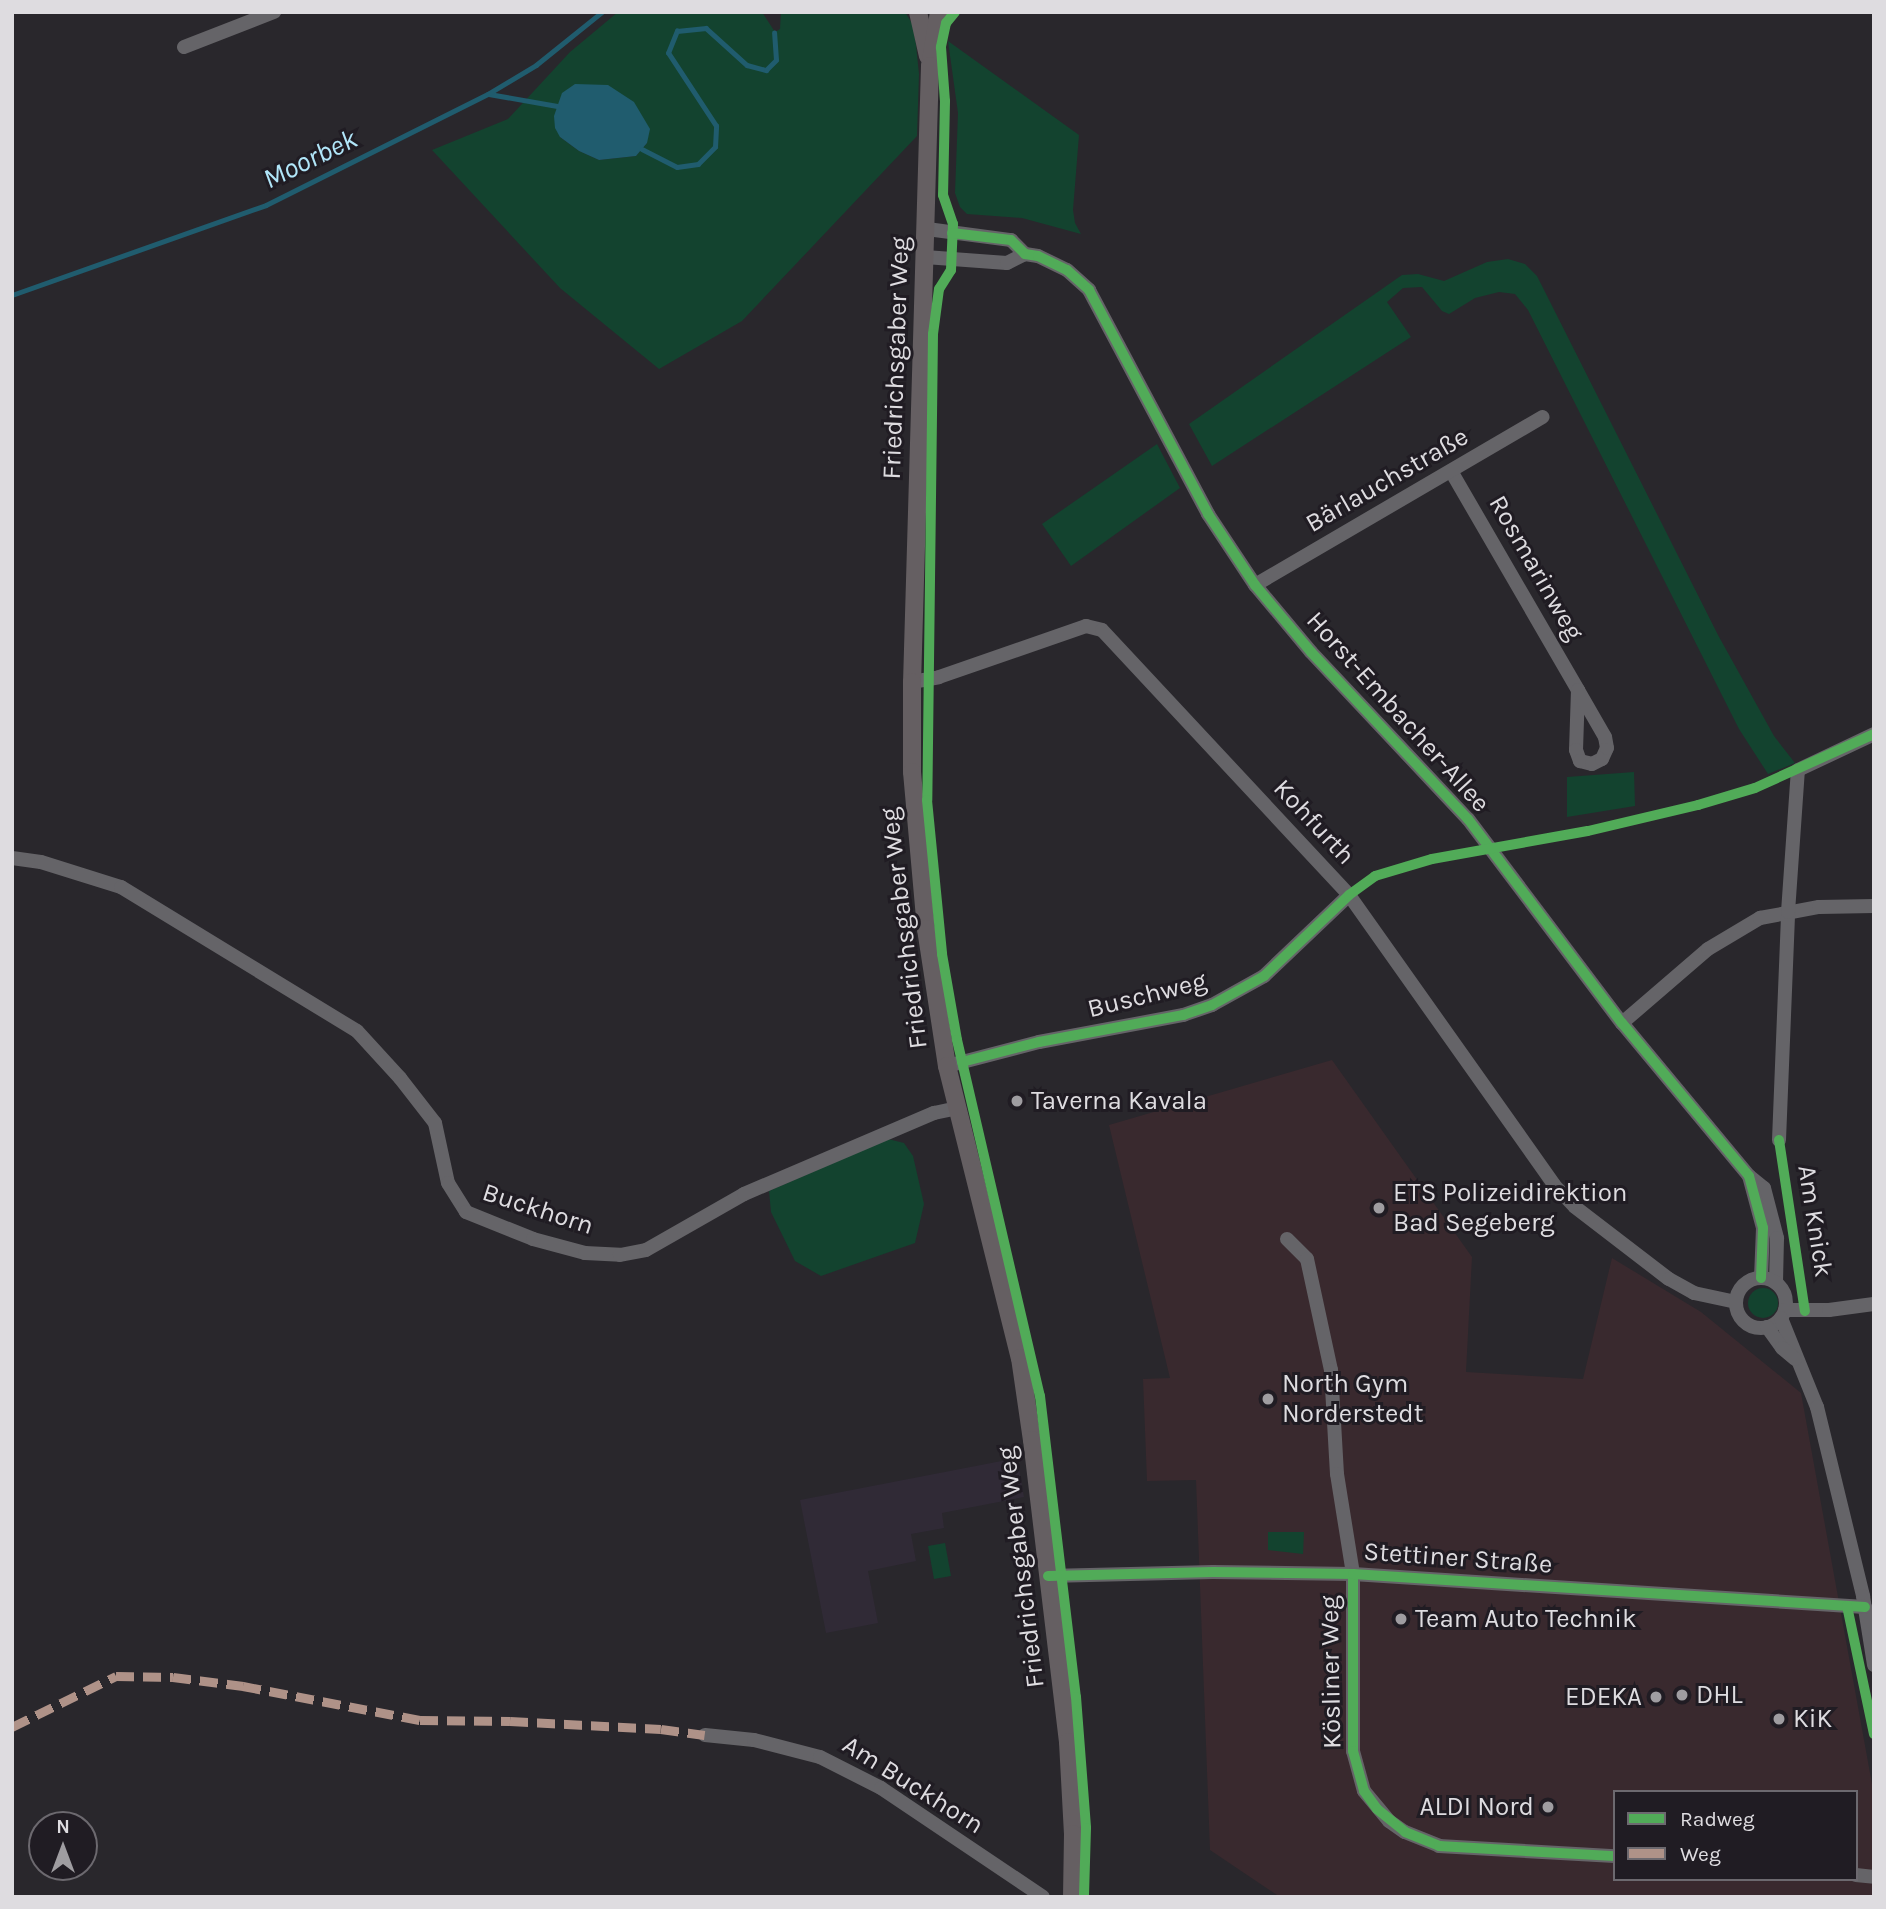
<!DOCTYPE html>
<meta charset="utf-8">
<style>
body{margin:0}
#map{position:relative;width:1886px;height:1909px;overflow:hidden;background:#29272c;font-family:Karla,sans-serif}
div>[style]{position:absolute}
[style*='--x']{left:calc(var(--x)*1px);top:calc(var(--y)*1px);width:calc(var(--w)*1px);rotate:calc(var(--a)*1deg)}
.commercial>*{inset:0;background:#39292e}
.built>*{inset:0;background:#302a36}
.green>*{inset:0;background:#13432f}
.round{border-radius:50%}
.water>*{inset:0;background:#205c6e}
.stream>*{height:4.5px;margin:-2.25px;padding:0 2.25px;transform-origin:2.25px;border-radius:2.25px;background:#205c6e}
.minor>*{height:14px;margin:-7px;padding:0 7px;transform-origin:7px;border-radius:7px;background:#656468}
.minor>.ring{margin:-7px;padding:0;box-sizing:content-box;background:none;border:14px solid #656468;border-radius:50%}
.major>*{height:18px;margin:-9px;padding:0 9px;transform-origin:9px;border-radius:9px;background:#655f62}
.quiet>*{height:9px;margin-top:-4.5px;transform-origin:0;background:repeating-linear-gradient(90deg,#af9288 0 18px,transparent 0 27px)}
.cycleway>*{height:10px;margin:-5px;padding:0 5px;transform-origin:5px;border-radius:5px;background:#51ab58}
.dots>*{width:19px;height:19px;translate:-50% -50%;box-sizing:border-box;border:4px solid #201c23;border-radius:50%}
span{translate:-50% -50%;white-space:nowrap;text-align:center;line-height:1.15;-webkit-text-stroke:6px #201c23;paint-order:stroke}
.street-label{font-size:26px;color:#dedce0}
.poi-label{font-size:26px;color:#dedce0}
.left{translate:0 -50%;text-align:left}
.right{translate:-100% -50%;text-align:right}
.water-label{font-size:28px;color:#b1e6f9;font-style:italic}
.frame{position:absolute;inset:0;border:14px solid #dedce0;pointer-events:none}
.legend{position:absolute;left:1613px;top:1790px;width:245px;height:91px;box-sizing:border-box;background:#201c23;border:2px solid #6c696f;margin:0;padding:9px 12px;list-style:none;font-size:21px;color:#dedce0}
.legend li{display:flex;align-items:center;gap:14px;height:35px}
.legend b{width:35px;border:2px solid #6c696f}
.north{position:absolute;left:28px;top:1811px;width:70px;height:70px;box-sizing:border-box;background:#201c23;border:2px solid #6c696f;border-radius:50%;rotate:0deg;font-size:19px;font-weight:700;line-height:28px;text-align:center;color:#dedce0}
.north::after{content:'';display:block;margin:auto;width:24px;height:32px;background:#9f9da1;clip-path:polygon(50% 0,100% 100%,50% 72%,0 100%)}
</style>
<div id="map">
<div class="commercial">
<div style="clip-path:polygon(evenodd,1332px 1060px,1472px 1257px,1466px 1372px,1583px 1379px,1612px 1258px,1701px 1312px,1801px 1393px,1874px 1795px,1874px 1897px,1280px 1897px,1210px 1850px,1196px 1480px,1147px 1481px,1143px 1379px,1170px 1378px,1109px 1125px,1332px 1060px,1615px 1792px,1856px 1792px,1856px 1879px,1615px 1879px,1615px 1792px)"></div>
</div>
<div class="built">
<div style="clip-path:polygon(1017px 1458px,1024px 1497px,942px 1513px,944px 1528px,911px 1534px,916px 1561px,868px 1571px,878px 1623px,826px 1633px,800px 1500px)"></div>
</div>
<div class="green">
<div style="clip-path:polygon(evenodd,618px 12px,762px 12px,775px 32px,780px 29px,781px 12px,905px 12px,913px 25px,916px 45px,919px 74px,917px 136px,742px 321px,659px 369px,560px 288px,432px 150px,508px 119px,570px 52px,618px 12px,560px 137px,647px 143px,636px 156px,599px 160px,579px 151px,560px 137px)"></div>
<div style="clip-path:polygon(948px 41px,1079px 135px,1073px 210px,1075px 223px,1081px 234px,1022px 218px,967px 214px,960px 207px,955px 193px,958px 113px)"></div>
<div style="clip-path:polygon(1508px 259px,1525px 264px,1537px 276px,1718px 635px,1774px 736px,1795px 763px,1768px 774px,1739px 729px,1528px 310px,1515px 294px,1499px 292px,1475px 298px,1449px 314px,1442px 311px,1422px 287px,1403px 288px,1387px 302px,1411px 337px,1212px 466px,1189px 424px,1402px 275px,1418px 274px,1444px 281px,1487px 262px)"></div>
<div style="clip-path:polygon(1157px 444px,1180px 488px,1071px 566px,1042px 524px)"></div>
<div style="clip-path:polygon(1634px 772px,1635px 806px,1567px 817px,1567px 777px)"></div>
<div style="clip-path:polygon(888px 1139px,904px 1143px,913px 1156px,924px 1204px,915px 1243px,821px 1276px,795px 1261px,771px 1212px,769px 1191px)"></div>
<div class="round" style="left:1748px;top:1288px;width:30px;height:30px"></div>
<div style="clip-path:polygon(1268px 1532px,1304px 1532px,1303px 1554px,1268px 1550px)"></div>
<div style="clip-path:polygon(945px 1543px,951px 1576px,934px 1579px,928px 1546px)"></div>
</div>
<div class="water">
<div style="clip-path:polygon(575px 84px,608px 85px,634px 102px,650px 129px,647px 143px,636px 156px,599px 160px,579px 151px,560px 137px,555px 128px,554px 116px,562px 93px)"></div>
</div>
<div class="stream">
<div style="--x:489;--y:94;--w:69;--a:10"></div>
<div style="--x:642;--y:149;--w:39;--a:27"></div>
<div style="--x:677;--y:167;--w:21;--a:-8"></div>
<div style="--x:698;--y:164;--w:24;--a:-45"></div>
<div style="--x:715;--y:147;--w:21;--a:-87"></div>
<div style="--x:716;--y:126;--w:87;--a:-123.3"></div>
<div style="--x:668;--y:53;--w:24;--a:-68"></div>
<div style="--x:677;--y:31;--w:29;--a:-6"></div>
<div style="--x:706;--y:28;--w:55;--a:42.1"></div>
<div style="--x:747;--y:65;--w:20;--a:15"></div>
<div style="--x:766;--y:70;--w:14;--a:-45"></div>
<div style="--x:776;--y:60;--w:27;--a:-94"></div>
<div style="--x:12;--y:295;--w:269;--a:-19.5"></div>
<div style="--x:266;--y:205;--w:248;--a:-26.6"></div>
<div style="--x:488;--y:94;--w:56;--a:-31.1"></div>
<div style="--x:536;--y:65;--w:85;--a:-38.8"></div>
</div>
<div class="minor">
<div style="--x:184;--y:47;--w:97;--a:-21.3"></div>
<div style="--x:927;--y:229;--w:85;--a:7.5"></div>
<div style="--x:1011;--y:240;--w:20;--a:45"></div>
<div style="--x:1025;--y:254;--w:13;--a:9"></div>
<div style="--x:1038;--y:256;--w:32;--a:26"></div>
<div style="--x:1067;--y:270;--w:30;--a:42"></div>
<div style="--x:1089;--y:290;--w:254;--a:62"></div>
<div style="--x:1208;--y:514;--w:85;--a:56.5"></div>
<div style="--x:1255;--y:585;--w:87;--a:50.1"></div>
<div style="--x:1311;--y:652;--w:229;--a:46.8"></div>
<div style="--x:1468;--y:819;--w:256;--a:53"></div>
<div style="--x:1622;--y:1023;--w:199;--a:50.3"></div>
<div style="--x:1749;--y:1176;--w:19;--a:39"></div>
<div style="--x:1764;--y:1188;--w:52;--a:75.4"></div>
<div style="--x:1777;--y:1238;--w:45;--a:91.3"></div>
<div style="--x:925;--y:257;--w:82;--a:4.2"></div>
<div style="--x:1007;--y:263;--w:20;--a:-27"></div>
<div style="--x:1451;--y:471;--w:253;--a:59.9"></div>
<div style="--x:1578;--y:690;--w:60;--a:91.9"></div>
<div style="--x:1576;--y:750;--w:12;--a:70"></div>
<div style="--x:1580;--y:761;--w:12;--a:14"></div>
<div style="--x:1592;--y:764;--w:11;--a:-27"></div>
<div style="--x:1602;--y:759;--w:12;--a:-66"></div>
<div style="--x:1607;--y:748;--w:11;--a:-100"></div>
<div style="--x:1605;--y:737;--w:54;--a:-119.9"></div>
<div style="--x:1255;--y:585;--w:333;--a:-30.3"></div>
<div style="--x:912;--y:682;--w:27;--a:-10"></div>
<div style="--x:939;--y:677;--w:156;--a:-19.1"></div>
<div style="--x:1086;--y:626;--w:16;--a:14"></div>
<div style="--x:1102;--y:630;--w:362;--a:47"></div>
<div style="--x:1349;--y:895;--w:355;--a:54.7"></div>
<div style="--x:1554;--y:1185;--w:30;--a:46"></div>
<div style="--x:1575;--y:1207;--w:118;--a:37.5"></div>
<div style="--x:1669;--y:1279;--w:29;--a:29"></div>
<div style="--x:1694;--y:1293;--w:43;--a:12.1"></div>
<div style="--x:12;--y:858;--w:29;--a:8"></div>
<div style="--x:41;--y:862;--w:84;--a:17.4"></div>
<div style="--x:121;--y:887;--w:276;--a:31.4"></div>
<div style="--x:357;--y:1031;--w:64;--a:47.5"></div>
<div style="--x:400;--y:1078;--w:57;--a:52.1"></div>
<div style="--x:435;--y:1123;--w:61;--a:77.8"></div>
<div style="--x:448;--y:1183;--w:34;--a:58"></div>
<div style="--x:466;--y:1212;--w:72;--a:21.9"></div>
<div style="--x:533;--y:1239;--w:54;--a:15.1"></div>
<div style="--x:585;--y:1253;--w:35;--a:3"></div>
<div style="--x:620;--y:1255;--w:26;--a:-11"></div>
<div style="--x:646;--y:1250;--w:113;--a:-29.7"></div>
<div style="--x:744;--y:1194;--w:207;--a:-23.1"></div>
<div style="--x:934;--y:1113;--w:25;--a:-12"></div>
<div style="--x:1622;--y:1023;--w:113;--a:-40.7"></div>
<div style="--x:1708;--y:949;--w:61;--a:-30.8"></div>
<div style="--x:1760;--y:918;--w:60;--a:-10.6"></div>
<div style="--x:1819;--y:907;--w:55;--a:-1"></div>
<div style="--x:947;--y:1066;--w:95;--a:-14.6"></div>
<div style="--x:1039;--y:1042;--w:147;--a:-10.6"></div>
<div style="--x:1183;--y:1015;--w:31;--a:-19"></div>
<div style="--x:1212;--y:1005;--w:60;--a:-29.1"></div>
<div style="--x:1264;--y:976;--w:117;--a:-43.6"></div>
<div style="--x:1779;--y:1140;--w:228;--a:-87.7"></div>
<div style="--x:1788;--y:912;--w:142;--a:-86"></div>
<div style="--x:1798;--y:770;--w:84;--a:-25.3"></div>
<div style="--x:1749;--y:1176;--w:54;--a:74.9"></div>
<div style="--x:1763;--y:1228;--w:50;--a:92.3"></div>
<div style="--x:1287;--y:1239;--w:28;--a:45"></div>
<div style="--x:1307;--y:1259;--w:114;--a:77.8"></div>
<div style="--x:1331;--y:1370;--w:104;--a:86.7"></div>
<div style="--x:1337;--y:1474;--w:101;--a:80.9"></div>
<div style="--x:1353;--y:1574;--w:177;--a:90"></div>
<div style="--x:1353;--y:1751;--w:41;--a:74.6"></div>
<div style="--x:1364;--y:1791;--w:39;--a:50"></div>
<div style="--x:1389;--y:1821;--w:19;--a:35"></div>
<div style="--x:1405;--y:1832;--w:37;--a:22"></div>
<div style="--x:1439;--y:1846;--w:176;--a:3.3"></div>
<div class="ring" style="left:1736px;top:1278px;width:36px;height:36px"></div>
<div style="--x:1785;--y:1310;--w:44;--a:0"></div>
<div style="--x:1829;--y:1310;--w:45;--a:-7.6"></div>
<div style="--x:1781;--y:1318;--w:96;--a:68"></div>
<div style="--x:1817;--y:1407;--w:195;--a:76.3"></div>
<div style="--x:1863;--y:1596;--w:70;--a:80.9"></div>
<div style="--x:1767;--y:1327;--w:26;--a:54"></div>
<div style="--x:1782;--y:1348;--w:17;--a:40"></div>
<div style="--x:1048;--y:1576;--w:165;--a:-1.4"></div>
<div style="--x:1213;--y:1572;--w:140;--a:0.8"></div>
<div style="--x:1353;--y:1574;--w:513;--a:3.69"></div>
<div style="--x:705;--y:1735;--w:49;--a:5.8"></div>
<div style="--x:754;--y:1740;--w:68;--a:14.4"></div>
<div style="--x:820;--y:1757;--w:68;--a:26.9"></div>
<div style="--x:881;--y:1788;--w:195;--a:33.9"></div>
<div style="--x:1856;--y:1875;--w:18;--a:6"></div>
</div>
<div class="major">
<div style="--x:918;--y:12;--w:45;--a:77.2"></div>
<div style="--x:939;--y:12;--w:55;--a:99.5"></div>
<div style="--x:930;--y:66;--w:616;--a:91.67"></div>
<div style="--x:912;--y:682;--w:90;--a:90"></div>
<div style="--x:912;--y:772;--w:158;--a:84.9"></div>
<div style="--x:926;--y:929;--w:139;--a:81.3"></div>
<div style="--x:947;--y:1066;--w:301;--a:76"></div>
<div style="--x:1020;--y:1358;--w:83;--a:81.7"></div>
<div style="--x:1032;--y:1440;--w:304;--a:83.2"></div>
<div style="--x:1068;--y:1742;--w:92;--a:86.9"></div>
<div style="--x:1073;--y:1834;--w:63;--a:90.9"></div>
</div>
<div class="quiet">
<div style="--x:12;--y:1727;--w:116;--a:-26.1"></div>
<div style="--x:116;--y:1676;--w:57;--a:1"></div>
<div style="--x:173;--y:1677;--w:71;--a:7.3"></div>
<div style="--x:243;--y:1686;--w:180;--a:10.9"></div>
<div style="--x:420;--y:1720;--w:90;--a:0.6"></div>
<div style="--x:510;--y:1721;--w:151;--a:3"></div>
<div style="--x:661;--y:1729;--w:44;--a:7.8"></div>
</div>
<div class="cycleway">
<div style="--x:955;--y:12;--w:14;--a:129"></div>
<div style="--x:946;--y:23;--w:25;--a:102"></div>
<div style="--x:941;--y:47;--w:54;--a:85.8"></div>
<div style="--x:945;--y:101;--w:94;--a:91.2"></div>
<div style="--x:943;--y:195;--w:31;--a:71"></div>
<div style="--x:953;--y:224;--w:46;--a:92.5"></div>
<div style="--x:951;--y:270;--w:22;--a:122"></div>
<div style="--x:939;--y:289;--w:45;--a:97.6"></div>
<div style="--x:933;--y:334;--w:466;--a:90.7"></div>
<div style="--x:927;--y:800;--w:155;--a:84.4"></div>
<div style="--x:942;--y:954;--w:87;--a:80.1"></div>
<div style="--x:957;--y:1040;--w:366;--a:76.9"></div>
<div style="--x:1040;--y:1396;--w:303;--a:83.2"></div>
<div style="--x:1076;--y:1697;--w:131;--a:85.6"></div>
<div style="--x:1086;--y:1828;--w:69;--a:91.7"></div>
<div style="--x:952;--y:233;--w:59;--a:6.8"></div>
<div style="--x:1011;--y:240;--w:20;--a:45"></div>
<div style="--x:1025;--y:254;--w:13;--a:9"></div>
<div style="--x:1038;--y:256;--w:32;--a:26"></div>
<div style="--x:1067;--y:270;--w:30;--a:42"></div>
<div style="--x:1089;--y:290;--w:254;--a:62"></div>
<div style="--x:1208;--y:514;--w:85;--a:56.5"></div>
<div style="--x:1255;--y:585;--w:87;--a:50.1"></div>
<div style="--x:1311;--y:652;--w:229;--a:46.8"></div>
<div style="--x:1468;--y:819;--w:256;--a:53"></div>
<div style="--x:1622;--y:1023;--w:199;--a:50.3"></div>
<div style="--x:1749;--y:1176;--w:54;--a:74.9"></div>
<div style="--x:1763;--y:1228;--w:50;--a:92.3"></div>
<div style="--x:962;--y:1062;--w:80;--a:-14.6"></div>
<div style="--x:1039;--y:1042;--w:147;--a:-10.6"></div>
<div style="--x:1183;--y:1015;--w:31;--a:-19"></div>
<div style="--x:1212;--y:1005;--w:60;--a:-29.1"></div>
<div style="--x:1264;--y:976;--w:117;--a:-43.6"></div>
<div style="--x:1349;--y:895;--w:32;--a:-36"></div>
<div style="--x:1375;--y:876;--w:59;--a:-16.6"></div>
<div style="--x:1432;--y:859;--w:158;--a:-10.2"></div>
<div style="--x:1588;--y:831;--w:113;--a:-13.3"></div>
<div style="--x:1698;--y:805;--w:59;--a:-16.6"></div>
<div style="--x:1755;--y:788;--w:131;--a:-24.4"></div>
<div style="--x:1779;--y:1140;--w:173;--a:81.4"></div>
<div style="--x:1353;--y:1574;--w:177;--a:90"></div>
<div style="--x:1353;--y:1751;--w:41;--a:74.6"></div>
<div style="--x:1364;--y:1791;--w:22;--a:54"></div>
<div style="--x:1377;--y:1809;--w:36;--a:39"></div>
<div style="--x:1405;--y:1832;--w:37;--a:22"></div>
<div style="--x:1439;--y:1846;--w:176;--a:3.3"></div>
<div style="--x:1048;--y:1576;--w:165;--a:-1.4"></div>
<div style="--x:1213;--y:1572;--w:140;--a:0.8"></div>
<div style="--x:1353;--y:1574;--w:513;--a:3.69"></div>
<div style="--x:1847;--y:1606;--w:131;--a:78.1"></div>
</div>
<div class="dots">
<div style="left:1017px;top:1101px;background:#9f9da1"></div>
<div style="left:1379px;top:1208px;background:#9f9da1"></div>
<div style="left:1268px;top:1399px;background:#9f9da1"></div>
<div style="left:1401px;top:1619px;background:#9f9da1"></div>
<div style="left:1682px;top:1695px;background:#9f9da1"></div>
<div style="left:1656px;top:1697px;background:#9f9da1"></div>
<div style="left:1779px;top:1719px;background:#9f9da1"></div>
<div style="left:1548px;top:1807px;background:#9f9da1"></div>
</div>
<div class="street-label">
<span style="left:896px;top:358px;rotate:-88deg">Friedrichsgaber Weg</span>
<span style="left:1387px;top:480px;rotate:-30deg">Bärlauchstraße</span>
<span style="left:1536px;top:568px;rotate:60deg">Rosmarinweg</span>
<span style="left:1398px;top:712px;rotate:48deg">Horst-Embacher-Allee</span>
<span style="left:1314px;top:822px;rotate:47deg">Kohfurth</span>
<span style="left:904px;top:928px;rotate:-97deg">Friedrichsgaber Weg</span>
<span style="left:1147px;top:995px;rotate:-14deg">Buschweg</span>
<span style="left:538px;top:1209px;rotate:18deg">Buckhorn</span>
<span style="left:1815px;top:1221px;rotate:81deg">Am Knick</span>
<span style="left:1458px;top:1558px;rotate:4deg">Stettiner Straße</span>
<span style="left:1021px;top:1567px;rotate:-97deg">Friedrichsgaber Weg</span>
<span style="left:1331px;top:1672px;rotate:-91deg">Kösliner Weg</span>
<span style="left:913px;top:1785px;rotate:32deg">Am Buckhorn</span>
</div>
<div class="poi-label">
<span class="left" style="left:1031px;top:1101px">Taverna Kavala</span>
<span class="left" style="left:1393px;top:1208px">ETS Polizeidirektion<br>Bad Segeberg</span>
<span class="left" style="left:1282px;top:1399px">North Gym<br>Norderstedt</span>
<span class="left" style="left:1415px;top:1619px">Team Auto Technik</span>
<span class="left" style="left:1696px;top:1695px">DHL</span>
<span class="right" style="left:1642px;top:1697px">EDEKA</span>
<span class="left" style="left:1793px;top:1719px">KiK</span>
<span class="right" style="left:1534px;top:1807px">ALDI Nord</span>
</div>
<div class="water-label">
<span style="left:310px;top:159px;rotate:-26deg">Moorbek</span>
</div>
<div class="frame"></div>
<ul class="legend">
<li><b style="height:9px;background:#51ab58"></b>Radweg</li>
<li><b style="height:9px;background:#af9288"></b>Weg</li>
</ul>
<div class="north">N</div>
</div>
